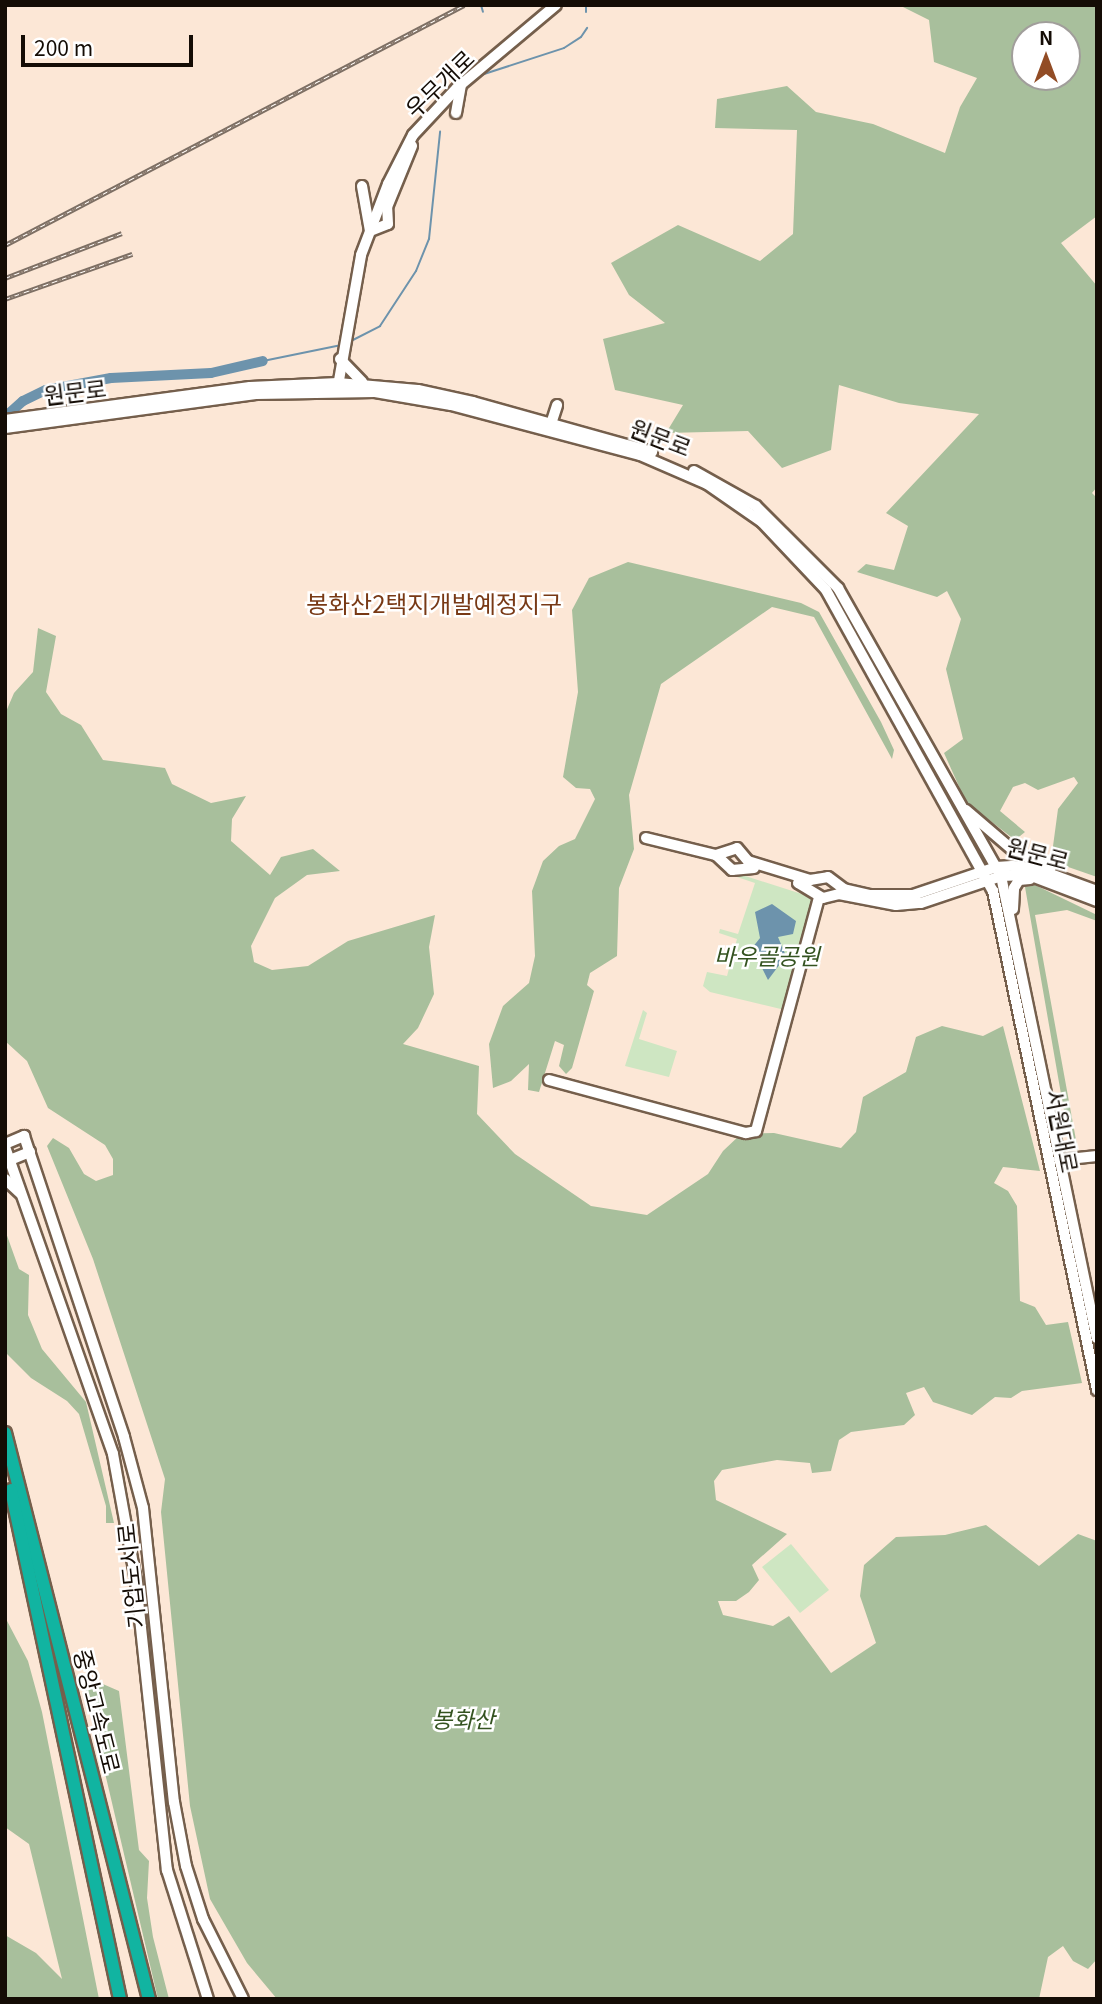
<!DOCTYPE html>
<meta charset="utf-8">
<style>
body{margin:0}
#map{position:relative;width:1102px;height:2004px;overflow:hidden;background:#fce7d6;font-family:Georgia,"Noto Sans KR",serif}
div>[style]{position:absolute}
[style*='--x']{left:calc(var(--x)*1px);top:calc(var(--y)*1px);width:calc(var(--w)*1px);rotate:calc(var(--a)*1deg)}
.green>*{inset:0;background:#cee6c2}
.forest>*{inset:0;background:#a8bf9c}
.water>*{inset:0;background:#6d93ac}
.stream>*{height:2px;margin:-1px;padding:0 1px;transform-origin:1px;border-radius:1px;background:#6d93ac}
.river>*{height:10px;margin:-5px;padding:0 5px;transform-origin:5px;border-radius:5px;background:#6d93ac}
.roads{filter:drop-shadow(2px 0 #755f4c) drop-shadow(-2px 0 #755f4c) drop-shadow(0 2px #755f4c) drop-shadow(0 -2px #755f4c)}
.secondary>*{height:10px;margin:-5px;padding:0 5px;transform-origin:5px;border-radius:5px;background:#fff}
.highway>*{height:12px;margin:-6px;padding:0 6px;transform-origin:6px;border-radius:6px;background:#11b4a1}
.rail>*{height:4.5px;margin-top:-2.25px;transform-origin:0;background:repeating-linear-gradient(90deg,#fff 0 5px,#7d6f64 0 10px);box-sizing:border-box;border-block:2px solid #7d6f64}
span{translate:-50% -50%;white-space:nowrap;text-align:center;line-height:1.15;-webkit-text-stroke:5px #fff;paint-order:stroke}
.street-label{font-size:23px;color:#140c05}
.park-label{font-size:23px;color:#345320;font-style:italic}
.neighbourhood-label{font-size:24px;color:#783915}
.frame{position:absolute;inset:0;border:7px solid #140c05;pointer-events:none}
.north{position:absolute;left:1011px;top:21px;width:70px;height:70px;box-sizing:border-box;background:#fff;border:2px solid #a19e9b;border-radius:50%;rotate:0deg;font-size:19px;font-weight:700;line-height:28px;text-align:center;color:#140c05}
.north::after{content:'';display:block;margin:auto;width:24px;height:32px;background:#924c25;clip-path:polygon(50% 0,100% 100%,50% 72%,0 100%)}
.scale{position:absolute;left:21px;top:35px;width:172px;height:32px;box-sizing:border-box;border:4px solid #140c05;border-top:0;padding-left:9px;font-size:21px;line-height:24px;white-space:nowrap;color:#140c05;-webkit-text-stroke:5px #fff;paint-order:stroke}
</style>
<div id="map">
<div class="green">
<div style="clip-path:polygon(739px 874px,805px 895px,814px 902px,785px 1010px,710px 992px,703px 986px,707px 972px,727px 976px,737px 939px,719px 933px,720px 929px,738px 934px,755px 883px,737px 877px)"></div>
<div style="clip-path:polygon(643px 1010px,647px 1013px,639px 1039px,677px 1051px,669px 1077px,625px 1066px)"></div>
<div style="clip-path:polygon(791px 1544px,829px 1590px,800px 1613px,762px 1567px)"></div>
</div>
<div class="forest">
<div style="clip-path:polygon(evenodd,899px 5px,1097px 5px,1097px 216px,1061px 243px,1097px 286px,1097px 487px,1092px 493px,1097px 498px,1097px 877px,1051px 861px,1058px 809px,1078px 783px,1074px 777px,1038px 790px,1025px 783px,1013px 787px,1000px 811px,1025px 832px,1015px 840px,966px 802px,944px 753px,963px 739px,946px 669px,961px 619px,947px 591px,937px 597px,857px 572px,866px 564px,894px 570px,908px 526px,886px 513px,979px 414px,899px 403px,839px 385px,831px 450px,782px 468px,748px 431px,666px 433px,683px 405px,615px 390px,603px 339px,665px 323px,629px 295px,611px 263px,678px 225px,760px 261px,793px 234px,797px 130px,715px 128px,717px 99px,787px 86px,816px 112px,873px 124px,945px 153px,960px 107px,977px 78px,934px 62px,929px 20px,899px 5px,1067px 35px,1067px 77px,1025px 77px,1025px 35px,1067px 35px)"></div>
<div style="clip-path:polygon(628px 562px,801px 603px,819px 612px,881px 722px,894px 750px,892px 759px,814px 617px,772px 607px,661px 684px,629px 795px,634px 849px,619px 888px,617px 956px,590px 973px,587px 985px,594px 991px,572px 1068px,566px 1074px,559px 1066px,564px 1045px,555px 1041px,539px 1092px,528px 1090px,529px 1064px,511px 1081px,493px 1088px,489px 1044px,503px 1006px,529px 983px,535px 956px,532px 891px,543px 861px,559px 846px,575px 839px,595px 799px,590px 789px,576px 788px,563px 777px,578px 692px,572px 610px,589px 578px)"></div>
<div style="clip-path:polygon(38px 628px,56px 636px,46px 692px,61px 714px,81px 725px,103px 760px,165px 768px,172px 784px,211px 803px,246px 796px,232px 819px,231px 841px,270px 875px,281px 857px,313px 849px,340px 871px,307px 875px,275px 898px,251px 946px,254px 962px,272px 970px,308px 966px,348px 941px,435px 915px,429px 947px,434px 994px,418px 1028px,403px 1044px,479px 1066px,477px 1114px,515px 1154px,591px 1206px,647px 1215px,708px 1174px,723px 1151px,741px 1134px,774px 1133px,841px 1148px,856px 1132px,863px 1097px,906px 1072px,916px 1037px,942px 1026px,983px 1036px,1003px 1026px,1040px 1171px,1003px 1167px,994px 1183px,1008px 1191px,1017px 1206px,1020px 1301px,1035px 1307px,1046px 1325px,1068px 1322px,1082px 1383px,1022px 1391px,1011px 1398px,995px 1397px,972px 1415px,933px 1402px,924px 1387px,906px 1393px,915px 1415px,904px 1425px,851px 1432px,839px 1440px,831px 1471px,812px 1473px,810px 1463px,777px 1460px,722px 1470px,714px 1481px,716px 1500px,787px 1534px,752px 1565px,759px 1580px,749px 1592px,736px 1601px,718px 1601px,723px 1615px,773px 1626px,789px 1616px,831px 1673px,876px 1643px,860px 1596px,864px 1565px,896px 1537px,945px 1535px,986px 1525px,1039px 1566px,1078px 1534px,1097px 1541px,1097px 1959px,1088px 1969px,1073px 1961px,1063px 1946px,1048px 1957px,1039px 1999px,277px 1999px,247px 1963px,210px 1899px,190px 1806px,161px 1512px,165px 1479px,93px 1259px,47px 1146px,53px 1138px,69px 1148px,84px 1174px,96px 1181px,113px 1175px,113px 1159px,105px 1145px,48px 1108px,27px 1061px,5px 1041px,5px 714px,14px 693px,33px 672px)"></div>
<div style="clip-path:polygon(1035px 885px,1097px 915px,1097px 921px,1067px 910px,1035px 915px,1078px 1151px,1069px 1140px,1025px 887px)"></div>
<div style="clip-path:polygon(5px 1230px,19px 1269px,29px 1275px,28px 1315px,42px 1349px,86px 1402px,114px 1523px,106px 1523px,106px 1506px,79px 1414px,67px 1401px,31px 1378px,7px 1354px)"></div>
<div style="clip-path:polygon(5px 1617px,28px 1661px,42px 1712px,99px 1999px,5px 1999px,5px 1935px,36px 1953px,62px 1979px,29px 1844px,5px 1827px)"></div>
<div style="clip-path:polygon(82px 1675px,119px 1691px,139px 1850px,149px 1861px,147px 1898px,153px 1937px,169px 1999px,158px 1999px)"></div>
</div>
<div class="water">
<div style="clip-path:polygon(772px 904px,796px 921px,793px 934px,778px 937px,786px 956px,768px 980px,752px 948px,760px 938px,755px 912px)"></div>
</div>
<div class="stream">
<div style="--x:481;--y:5;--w:7;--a:74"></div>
<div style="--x:586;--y:12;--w:7;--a:-90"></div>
<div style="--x:481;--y:75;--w:87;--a:-18"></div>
<div style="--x:564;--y:48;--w:20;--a:-33"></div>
<div style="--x:581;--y:37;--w:11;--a:-56"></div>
<div style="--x:349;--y:342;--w:35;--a:-27"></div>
<div style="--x:380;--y:326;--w:66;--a:-56.8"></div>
<div style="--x:416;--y:271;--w:35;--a:-68"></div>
<div style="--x:429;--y:239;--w:108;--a:-84.1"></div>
<div style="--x:263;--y:361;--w:80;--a:-11.6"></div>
</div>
<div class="river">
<div style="--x:5;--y:417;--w:24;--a:-42"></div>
<div style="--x:23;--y:401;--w:25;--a:-26"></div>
<div style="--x:46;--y:390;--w:66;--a:-10.5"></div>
<div style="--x:111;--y:378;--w:100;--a:-2.9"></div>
<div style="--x:211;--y:373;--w:53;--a:-13"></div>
</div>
<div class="roads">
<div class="secondary">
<div style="--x:456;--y:113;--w:29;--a:-80"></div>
<div style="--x:362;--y:186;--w:46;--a:79.9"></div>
<div style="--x:370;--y:231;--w:19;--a:-21"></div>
<div style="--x:388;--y:224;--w:17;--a:-93"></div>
<div style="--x:387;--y:207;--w:66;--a:-67.7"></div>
<div style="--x:340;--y:359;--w:32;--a:46"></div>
<div style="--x:338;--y:386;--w:133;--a:-80"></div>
<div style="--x:361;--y:255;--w:76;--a:-69.2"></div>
<div style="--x:388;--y:184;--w:55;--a:-63"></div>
<div style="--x:413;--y:135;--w:64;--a:-46.9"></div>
<div style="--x:457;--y:88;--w:129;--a:-40"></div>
<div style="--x:5;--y:420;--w:247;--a:-7.7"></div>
<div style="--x:250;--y:387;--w:88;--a:-2.6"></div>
<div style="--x:338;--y:383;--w:80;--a:5"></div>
<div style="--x:418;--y:390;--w:56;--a:12.3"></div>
<div style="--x:473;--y:402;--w:186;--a:15.6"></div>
<div style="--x:550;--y:427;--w:23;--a:-72"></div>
<div style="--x:5;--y:428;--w:253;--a:-7.7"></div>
<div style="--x:256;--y:394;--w:119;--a:-1"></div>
<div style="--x:375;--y:392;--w:77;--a:9.7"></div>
<div style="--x:451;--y:405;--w:196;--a:14.8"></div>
<div style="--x:640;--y:455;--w:73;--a:23.4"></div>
<div style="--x:707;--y:484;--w:67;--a:34.6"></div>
<div style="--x:762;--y:522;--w:93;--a:46.7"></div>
<div style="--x:826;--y:590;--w:344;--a:61"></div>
<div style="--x:993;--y:891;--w:510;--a:78.23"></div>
<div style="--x:694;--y:471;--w:71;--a:29.4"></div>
<div style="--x:756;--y:506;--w:116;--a:45"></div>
<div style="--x:838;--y:588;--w:331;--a:60.5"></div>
<div style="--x:1001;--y:876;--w:472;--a:78.3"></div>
<div style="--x:966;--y:810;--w:65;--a:40.6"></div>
<div style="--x:1015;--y:852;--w:39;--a:24"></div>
<div style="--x:646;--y:838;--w:72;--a:13.7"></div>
<div style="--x:716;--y:855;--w:22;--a:-18"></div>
<div style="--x:737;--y:848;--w:17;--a:50"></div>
<div style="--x:748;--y:861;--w:65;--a:17"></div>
<div style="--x:810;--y:880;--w:18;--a:-9"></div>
<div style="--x:828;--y:877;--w:20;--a:37"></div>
<div style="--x:844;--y:889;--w:27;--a:13"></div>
<div style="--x:870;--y:895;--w:43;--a:0"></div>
<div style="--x:913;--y:895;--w:88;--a:-18.6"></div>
<div style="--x:996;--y:867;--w:16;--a:-4"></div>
<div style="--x:1012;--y:866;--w:22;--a:5"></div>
<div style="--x:1034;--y:868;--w:67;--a:20.1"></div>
<div style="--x:716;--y:855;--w:22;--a:43"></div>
<div style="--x:732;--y:870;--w:22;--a:-5"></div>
<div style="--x:798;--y:883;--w:29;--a:31"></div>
<div style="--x:823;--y:898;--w:16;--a:-14"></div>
<div style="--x:839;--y:894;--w:58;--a:10.9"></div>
<div style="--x:896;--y:905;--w:25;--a:-5"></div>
<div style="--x:921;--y:903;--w:84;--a:-18.6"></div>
<div style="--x:1001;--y:876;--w:28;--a:-2"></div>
<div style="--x:1029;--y:875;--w:73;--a:20.9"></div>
<div style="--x:1013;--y:909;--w:21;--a:-87"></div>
<div style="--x:1014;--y:888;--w:9;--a:-58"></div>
<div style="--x:1019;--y:880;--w:11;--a:-5"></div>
<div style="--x:549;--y:1080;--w:204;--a:15.1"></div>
<div style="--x:746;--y:1133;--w:10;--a:-11"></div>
<div style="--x:756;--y:1131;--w:242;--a:-74.9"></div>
<div style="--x:5;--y:1144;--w:21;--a:-23"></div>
<div style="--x:24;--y:1136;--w:317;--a:71.6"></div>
<div style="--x:124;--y:1437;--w:73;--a:75"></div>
<div style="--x:143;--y:1508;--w:296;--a:84"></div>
<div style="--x:174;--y:1802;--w:65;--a:79.4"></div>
<div style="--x:186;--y:1866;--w:56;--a:72.2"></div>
<div style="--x:203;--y:1919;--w:89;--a:63.4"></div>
<div style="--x:5;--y:1147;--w:325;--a:70.6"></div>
<div style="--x:113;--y:1454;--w:129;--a:79.7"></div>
<div style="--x:136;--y:1581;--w:291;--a:83.9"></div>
<div style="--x:167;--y:1870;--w:135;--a:72.4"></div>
<div style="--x:1059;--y:1160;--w:38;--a:-6"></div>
<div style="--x:5;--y:1162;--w:27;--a:-22"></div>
<div style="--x:5;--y:1179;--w:21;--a:43"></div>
</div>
<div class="highway">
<div style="--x:5;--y:1433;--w:584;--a:75.73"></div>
<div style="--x:11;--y:1490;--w:521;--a:77.91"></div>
</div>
</div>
<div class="rail">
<div style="--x:5;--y:245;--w:518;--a:-27.6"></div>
<div style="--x:5;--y:278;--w:125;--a:-21"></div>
<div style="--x:5;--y:299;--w:135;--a:-19.5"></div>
</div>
<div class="street-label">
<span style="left:439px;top:83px;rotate:-44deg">우무개로</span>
<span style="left:75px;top:391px;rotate:-7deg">원문로</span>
<span style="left:661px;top:437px;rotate:21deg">원문로</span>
<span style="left:1038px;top:853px;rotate:15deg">원문로</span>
<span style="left:1063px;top:1131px;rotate:79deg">서원대로</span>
<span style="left:130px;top:1576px;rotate:-96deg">기업도시로</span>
<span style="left:98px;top:1711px;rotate:76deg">중앙고속도로</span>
</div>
<div class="park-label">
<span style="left:767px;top:955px">바우골공원</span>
<span style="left:463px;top:1718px">봉화산</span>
</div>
<div class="neighbourhood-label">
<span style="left:434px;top:603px">봉화산2택지개발예정지구</span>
</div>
<div class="frame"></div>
<div class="north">N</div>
<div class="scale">200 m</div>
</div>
